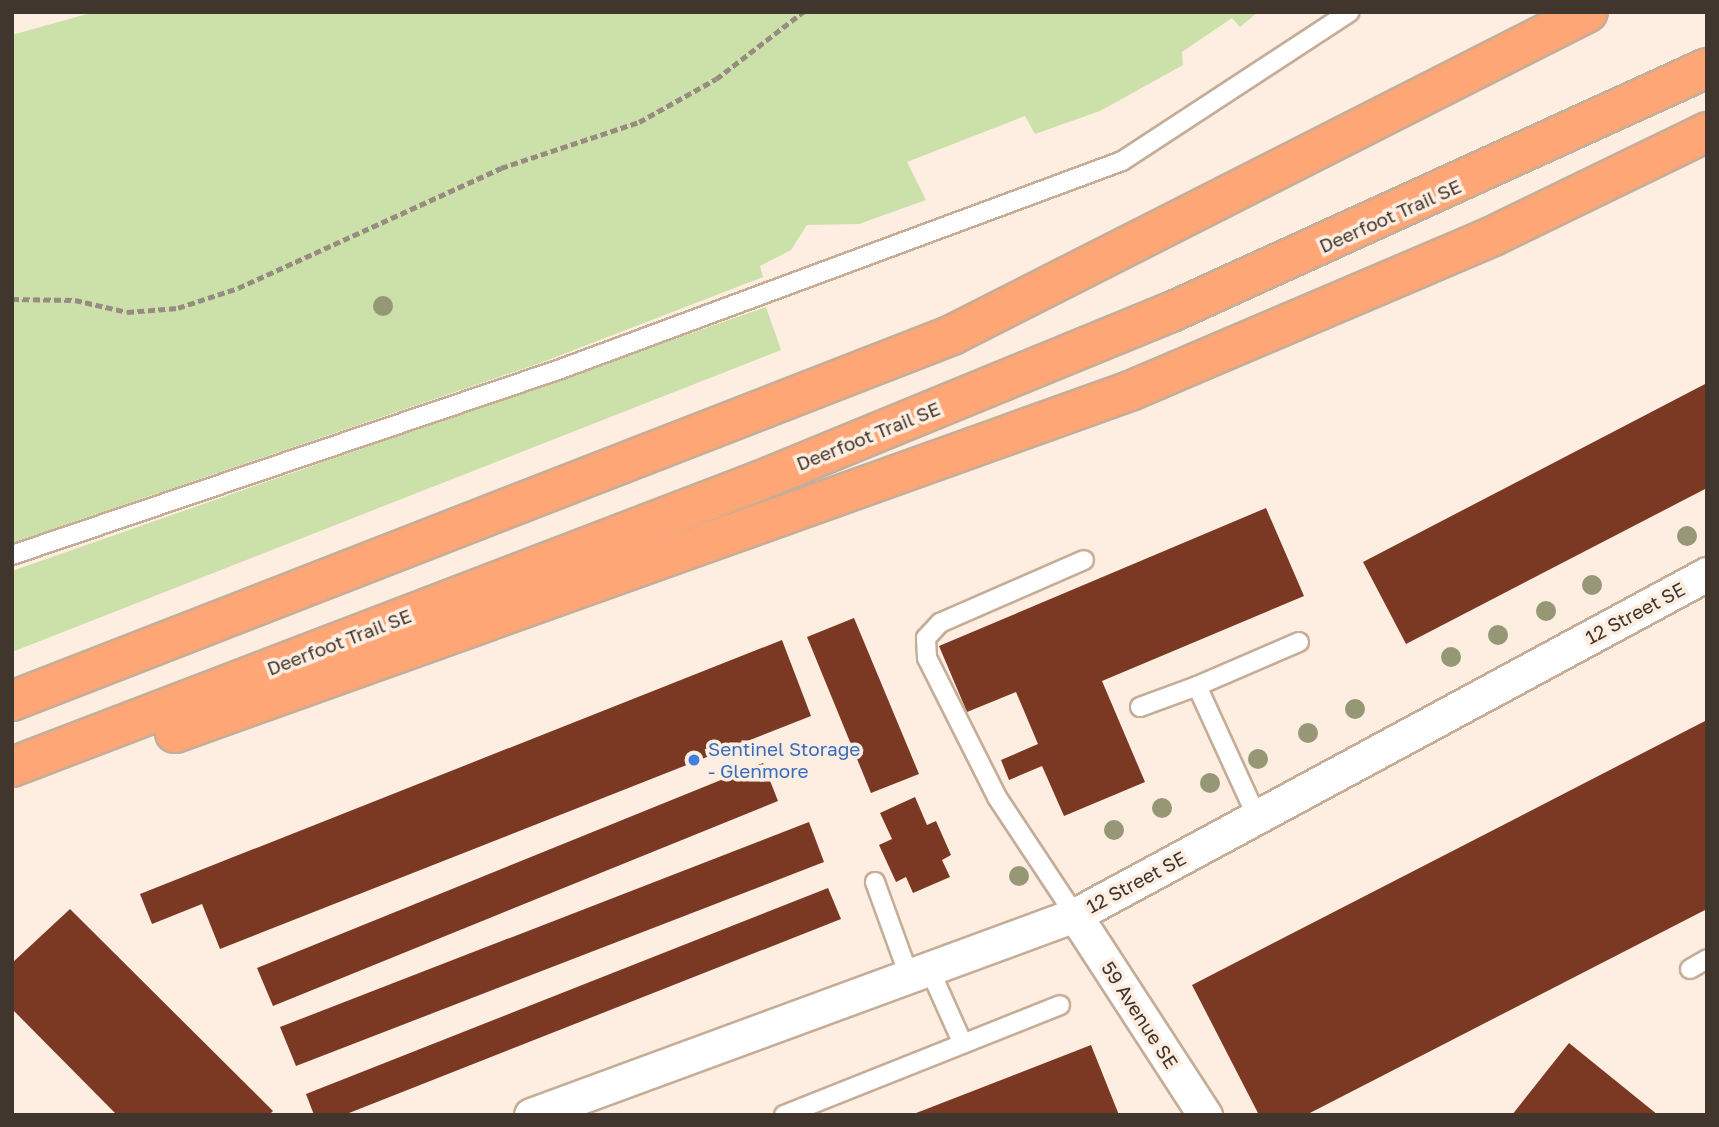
<!DOCTYPE html>
<style>
body{margin:0}
#map{position:relative;width:1719px;height:1127px;overflow:hidden;background:#fdeee1;font-family:"Golos Text",sans-serif}
div>[style]{position:absolute}
[style*='--x']{left:calc(var(--x)*1px);top:calc(var(--y)*1px);width:calc(var(--w)*1px);rotate:calc(var(--a)*1deg)}
.green>*{inset:0;background:#cce0a9}
.building>*{inset:0;background:#7b3923}
.path>*{height:4.5px;margin-top:-2.25px;transform-origin:0;background:repeating-linear-gradient(90deg,#988c81 0 7px,transparent 0 10.5px)}
.roads{filter:drop-shadow(2px 0 #c5ad98) drop-shadow(-2px 0 #c5ad98) drop-shadow(0 2px #c5ad98) drop-shadow(0 -2px #c5ad98)}
.service>*{height:18px;margin:-9px;padding:0 9px;transform-origin:9px;border-radius:9px;background:#fff}
.minor>*{height:33px;margin:-16.5px;padding:0 16.5px;transform-origin:16.5px;border-radius:16.5px;background:#fff}
.motorway>*{height:38px;margin:-19px;padding:0 19px;transform-origin:19px;border-radius:19px;background:#fea676}
.trees>*{width:20px;height:20px;margin:-10px;border-radius:50%;background:#959775}
.dots>*{width:19px;height:19px;translate:-50% -50%;box-sizing:border-box;border:4px solid #fdeee1;border-radius:50%}
span{translate:-50% -50%;white-space:nowrap;text-align:center;line-height:1.15;-webkit-text-stroke:7px #fdeee1;paint-order:stroke}
.street-label{font-size:19px;color:#40362d}
.shop-label{font-size:19px;color:#366cbe}
.left{translate:0 -50%;text-align:left}
.frame{position:absolute;inset:0;border:14px solid #40362d;pointer-events:none}
</style>
<div id="map">
<div class="green">
<div style="clip-path:polygon(94px 12px,1258px 12px,1240px 27px,1232px 18px,1182px 52px,1183px 65px,1100px 111px,1035px 134px,1025px 116px,907px 162px,926px 200px,859px 224px,807px 225px,791px 250px,760px 266px,763px 277px,543px 362px,12px 543px,12px 35px)"></div>
<div style="clip-path:polygon(766px 307px,781px 350px,12px 652px,12px 571px)"></div>
</div>
<div class="building">
<div style="clip-path:polygon(1707px 383px,1707px 488px,1406px 644px,1363px 562px)"></div>
<div style="clip-path:polygon(1266px 508px,1304px 596px,1102px 681px,1145px 782px,1064px 816px,1042px 766px,1009px 780px,1001px 760px,1038px 744px,1016px 692px,967px 712px,939px 646px)"></div>
<div style="clip-path:polygon(854px 618px,919px 774px,871px 793px,807px 637px)"></div>
<div style="clip-path:polygon(782px 640px,811px 716px,220px 949px,202px 904px,152px 924px,140px 894px)"></div>
<div style="clip-path:polygon(1707px 720px,1707px 909px,1306px 1115px,1259px 1115px,1192px 985px)"></div>
<div style="clip-path:polygon(763px 763px,778px 801px,273px 1006px,257px 968px)"></div>
<div style="clip-path:polygon(915px 797px,927px 825px,936px 821px,951px 855px,942px 860px,950px 877px,913px 893px,906px 877px,896px 882px,879px 845px,892px 839px,880px 813px)"></div>
<div style="clip-path:polygon(809px 822px,824px 862px,296px 1066px,280px 1027px)"></div>
<div style="clip-path:polygon(828px 888px,841px 919px,344px 1115px,314px 1115px,306px 1094px)"></div>
<div style="clip-path:polygon(70px 909px,273px 1111px,269px 1115px,117px 1115px,12px 1009px,12px 963px)"></div>
<div style="clip-path:polygon(1569px 1043px,1658px 1115px,1512px 1115px)"></div>
<div style="clip-path:polygon(1091px 1045px,1119px 1115px,911px 1115px)"></div>
</div>
<div class="path">
<div style="--x:12;--y:299;--w:63;--a:0.9"></div>
<div style="--x:75;--y:300;--w:53;--a:13"></div>
<div style="--x:127;--y:312;--w:51;--a:-4.5"></div>
<div style="--x:178;--y:308;--w:63;--a:-18.4"></div>
<div style="--x:238;--y:288;--w:289;--a:-24.5"></div>
<div style="--x:501;--y:168;--w:145;--a:-18.4"></div>
<div style="--x:639;--y:122;--w:88;--a:-29.2"></div>
<div style="--x:716;--y:79;--w:110;--a:-37.6"></div>
</div>
<div class="roads">
<div class="service">
<div style="--x:12;--y:555;--w:576;--a:-18.72"></div>
<div style="--x:558;--y:370;--w:601;--a:-20.33"></div>
<div style="--x:1122;--y:161;--w:272;--a:-33.2"></div>
<div style="--x:1197;--y:686;--w:111;--a:-23.3"></div>
<div style="--x:1140;--y:707;--w:61;--a:-20.2"></div>
<div style="--x:1197;--y:686;--w:144;--a:65.4"></div>
<div style="--x:875;--y:882;--w:100;--a:70.1"></div>
<div style="--x:1075;--y:915;--w:141;--a:-123.5"></div>
<div style="--x:997;--y:797;--w:156;--a:-116.7"></div>
<div style="--x:927;--y:658;--w:20;--a:-93"></div>
<div style="--x:926;--y:638;--w:21;--a:-47"></div>
<div style="--x:940;--y:623;--w:157;--a:-23.6"></div>
<div style="--x:929;--y:968;--w:83;--a:65.9"></div>
<div style="--x:1690;--y:969;--w:20;--a:-30"></div>
<div style="--x:784;--y:1115;--w:297;--a:-21.7"></div>
</div>
<div class="minor">
<div style="--x:1075;--y:915;--w:239;--a:57"></div>
<div style="--x:531;--y:1115;--w:580;--a:-20.19"></div>
<div style="--x:1075;--y:915;--w:718;--a:-28.35"></div>
</div>
<div class="motorway">
<div style="--x:12;--y:701;--w:1009;--a:-21.27"></div>
<div style="--x:952;--y:335;--w:713;--a:-26.92"></div>
<div style="--x:175;--y:733;--w:1014;--a:-19.7"></div>
<div style="--x:1130;--y:391;--w:395;--a:-23.1"></div>
<div style="--x:1493;--y:236;--w:238;--a:-25.9"></div>
<div style="--x:12;--y:767;--w:800;--a:-20.95"></div>
<div style="--x:759;--y:481;--w:443;--a:-22.3"></div>
<div style="--x:1169;--y:313;--w:591;--a:-24.48"></div>
</div>
</div>
<div class="trees">
<div style="left:383px;top:306px"></div>
<div style="left:1687px;top:536px"></div>
<div style="left:1592px;top:585px"></div>
<div style="left:1546px;top:611px"></div>
<div style="left:1498px;top:635px"></div>
<div style="left:1451px;top:657px"></div>
<div style="left:1355px;top:709px"></div>
<div style="left:1308px;top:733px"></div>
<div style="left:1258px;top:759px"></div>
<div style="left:1210px;top:783px"></div>
<div style="left:1162px;top:808px"></div>
<div style="left:1114px;top:830px"></div>
<div style="left:1019px;top:876px"></div>
</div>
<div class="dots">
<div style="left:694px;top:760px;background:#3f7fe0"></div>
</div>
<div class="street-label">
<span style="left:1390px;top:216px;rotate:-24deg">Deerfoot Trail SE</span>
<span style="left:868px;top:436px;rotate:-22deg">Deerfoot Trail SE</span>
<span style="left:1635px;top:613px;rotate:-28deg">12 Street SE</span>
<span style="left:339px;top:642px;rotate:-21deg">Deerfoot Trail SE</span>
<span style="left:1136px;top:882px;rotate:-28deg">12 Street SE</span>
<span style="left:1140px;top:1015px;rotate:57deg">59 Avenue SE</span>
</div>
<div class="shop-label">
<span class="left" style="left:708px;top:760px">Sentinel Storage<br>- Glenmore</span>
</div>
<div class="frame"></div>
</div>
